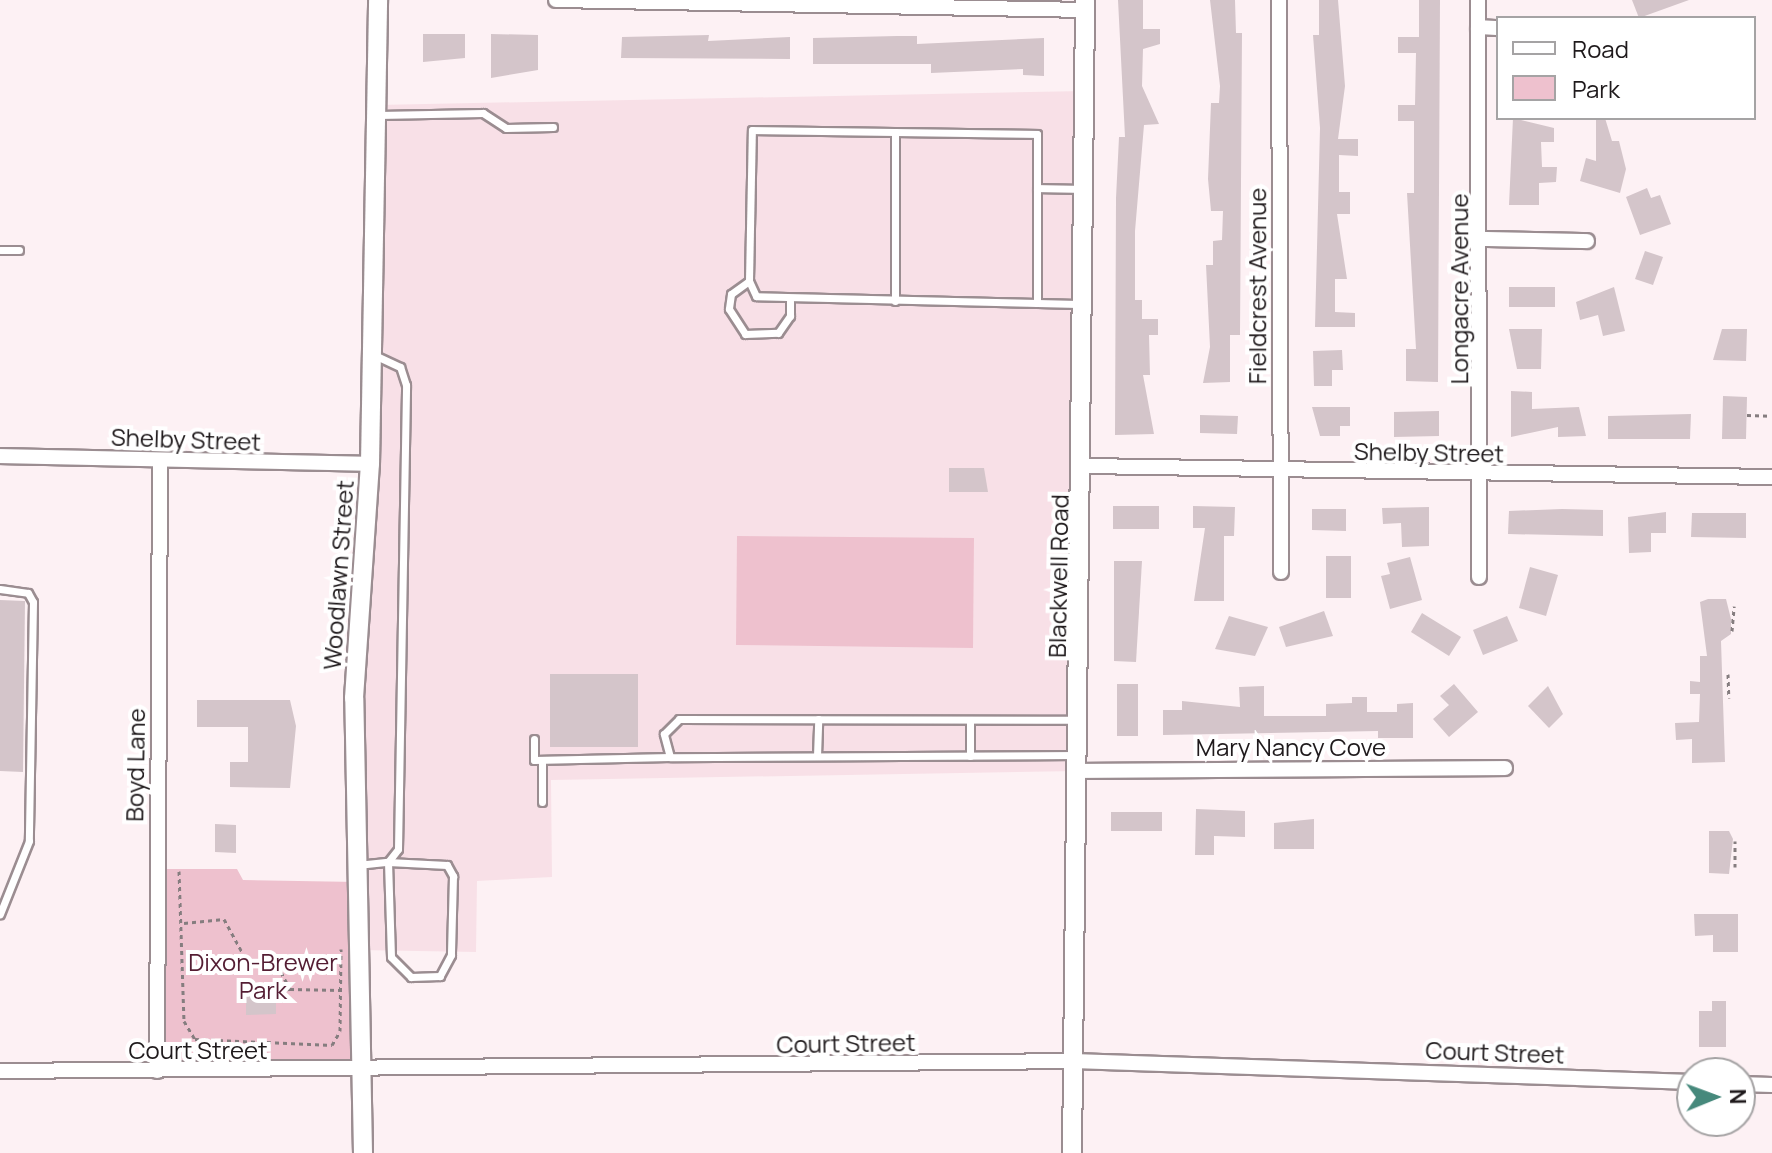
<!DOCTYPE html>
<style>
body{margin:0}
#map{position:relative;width:1772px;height:1153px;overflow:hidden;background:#fdf1f4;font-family:Manrope,sans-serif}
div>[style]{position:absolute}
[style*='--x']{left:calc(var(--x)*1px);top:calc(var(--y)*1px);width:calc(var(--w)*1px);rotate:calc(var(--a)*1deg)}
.built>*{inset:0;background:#f8e0e7}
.green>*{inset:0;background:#eec1ce}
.building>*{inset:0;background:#d4c5ca}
.path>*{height:3px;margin-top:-1.5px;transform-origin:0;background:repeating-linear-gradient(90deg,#857d7f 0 4px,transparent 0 8px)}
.roads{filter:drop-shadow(2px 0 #9b8d91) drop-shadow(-2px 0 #9b8d91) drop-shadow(0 2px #9b8d91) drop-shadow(0 -2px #9b8d91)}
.service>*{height:7px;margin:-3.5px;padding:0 3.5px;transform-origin:3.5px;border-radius:3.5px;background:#fff}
.minor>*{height:14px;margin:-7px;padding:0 7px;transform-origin:7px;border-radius:7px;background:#fff}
.tertiary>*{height:18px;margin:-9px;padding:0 9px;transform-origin:9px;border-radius:9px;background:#fff}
span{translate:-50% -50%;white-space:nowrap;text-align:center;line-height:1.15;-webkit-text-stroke:8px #fff;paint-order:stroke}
.street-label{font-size:24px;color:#1f1a1c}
.park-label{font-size:24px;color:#541d33}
.legend{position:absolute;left:1496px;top:16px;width:260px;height:104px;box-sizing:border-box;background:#fff;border:2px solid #a5a3a4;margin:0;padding:10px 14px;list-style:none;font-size:24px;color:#1f1a1c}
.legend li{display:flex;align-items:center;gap:16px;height:40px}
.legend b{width:40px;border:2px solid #a5a3a4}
.north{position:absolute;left:1676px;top:1057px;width:80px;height:80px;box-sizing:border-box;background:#fff;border:2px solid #a5a3a4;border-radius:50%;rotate:89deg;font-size:22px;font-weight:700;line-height:32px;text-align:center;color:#1f1a1c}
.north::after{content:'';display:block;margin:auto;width:28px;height:36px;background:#46897c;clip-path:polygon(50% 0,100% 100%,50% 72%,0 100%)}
</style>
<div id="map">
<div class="built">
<div style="clip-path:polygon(1085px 91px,1078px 771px,551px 780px,552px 877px,477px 881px,476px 952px,359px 950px,354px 698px,377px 105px)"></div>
</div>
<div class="green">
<div style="clip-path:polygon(737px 536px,974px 538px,973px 648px,736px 645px)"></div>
<div style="clip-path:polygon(155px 869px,237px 869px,243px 880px,357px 882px,364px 1072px,157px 1071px)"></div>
</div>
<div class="building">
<div style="clip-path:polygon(1118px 0,1143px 0,1143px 29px,1160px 29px,1160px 44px,1143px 49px,1142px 86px,1159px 124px,1144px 125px,1135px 231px,1135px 300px,1142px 300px,1142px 319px,1158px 319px,1158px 335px,1149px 335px,1150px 375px,1143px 375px,1154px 434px,1115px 435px,1116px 198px,1119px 137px,1125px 137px)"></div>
<div style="clip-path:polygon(1210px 0,1235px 0,1236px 33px,1242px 33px,1240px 335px,1230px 335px,1230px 382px,1203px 383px,1210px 347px,1206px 265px,1213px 265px,1213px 241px,1222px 240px,1223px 211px,1211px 211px,1208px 179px,1211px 103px,1219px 103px,1220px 86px)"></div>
<div style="clip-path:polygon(1319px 0,1338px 0,1345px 86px,1338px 139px,1358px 139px,1358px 156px,1339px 155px,1339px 192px,1350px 192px,1350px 214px,1337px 214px,1347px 279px,1335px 279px,1335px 312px,1355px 313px,1355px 327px,1315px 327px,1320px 128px,1313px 35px,1319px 35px)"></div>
<div style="clip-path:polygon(1419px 0,1440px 0,1438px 382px,1406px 381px,1406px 349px,1416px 349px,1407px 193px,1414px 193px,1414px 121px,1398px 121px,1398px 105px,1415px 105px,1416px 53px,1398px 53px,1398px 37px,1419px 37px)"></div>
<div style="clip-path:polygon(1632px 0,1689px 0,1639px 18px)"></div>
<div style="clip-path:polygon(423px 34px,465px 34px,465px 58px,423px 62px)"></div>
<div style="clip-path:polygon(491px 34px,538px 35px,538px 70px,491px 78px)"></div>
<div style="clip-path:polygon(709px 35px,708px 41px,790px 37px,790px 59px,621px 58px,622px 37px)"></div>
<div style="clip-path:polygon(897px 36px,917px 36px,917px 44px,1044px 38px,1044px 76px,1023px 75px,1023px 69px,931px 73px,931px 64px,813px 64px,813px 38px)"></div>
<div style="clip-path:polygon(1513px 118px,1554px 128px,1554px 142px,1541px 142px,1542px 167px,1557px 167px,1556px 182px,1539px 183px,1539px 205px,1509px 205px)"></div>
<div style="clip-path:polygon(1596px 118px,1605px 118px,1612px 141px,1619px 141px,1626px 169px,1620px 193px,1580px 181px,1586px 158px,1596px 161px)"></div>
<div style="clip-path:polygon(1647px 188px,1651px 198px,1660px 195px,1671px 224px,1640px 235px,1626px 197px)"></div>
<div style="clip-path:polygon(1645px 251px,1663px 257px,1653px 285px,1635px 279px)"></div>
<div style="clip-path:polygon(1509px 287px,1555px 287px,1555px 307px,1509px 307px)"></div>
<div style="clip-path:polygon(1614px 287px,1625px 331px,1603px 336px,1598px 315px,1580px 320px,1576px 302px)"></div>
<div style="clip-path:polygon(1509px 329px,1542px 329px,1541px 369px,1517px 369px)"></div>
<div style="clip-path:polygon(1722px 329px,1747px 329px,1746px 361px,1713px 360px)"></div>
<div style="clip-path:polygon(1342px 350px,1343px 370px,1332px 370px,1332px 386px,1314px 386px,1313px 351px)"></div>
<div style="clip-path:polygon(1511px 391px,1532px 392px,1532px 409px,1579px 407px,1586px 436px,1558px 437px,1558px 427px,1511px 437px)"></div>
<div style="clip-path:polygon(1723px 396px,1747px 397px,1746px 439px,1722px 439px)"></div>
<div style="clip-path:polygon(1312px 407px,1350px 407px,1350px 426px,1340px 426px,1340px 436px,1320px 436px)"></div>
<div style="clip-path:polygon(1439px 411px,1439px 436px,1394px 437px,1394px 412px)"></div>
<div style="clip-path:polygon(1691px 414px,1690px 439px,1608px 439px,1608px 416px)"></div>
<div style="clip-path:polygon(1200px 415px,1238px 416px,1237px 434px,1200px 433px)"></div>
<div style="clip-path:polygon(949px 468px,984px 468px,988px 492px,949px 492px)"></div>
<div style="clip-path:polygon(1113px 506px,1159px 506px,1159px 529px,1113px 529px)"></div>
<div style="clip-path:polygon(1193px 506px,1235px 507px,1234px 536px,1224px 536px,1224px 601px,1194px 601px,1205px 528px,1193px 528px)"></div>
<div style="clip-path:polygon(1429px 507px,1429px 546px,1402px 547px,1401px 523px,1383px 524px,1382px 508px)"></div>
<div style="clip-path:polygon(1312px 509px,1346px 509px,1346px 531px,1312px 530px)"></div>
<div style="clip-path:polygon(1562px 509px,1603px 510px,1603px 536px,1508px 534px,1509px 511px)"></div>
<div style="clip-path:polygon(1666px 512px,1666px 533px,1651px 533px,1651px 552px,1629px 553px,1628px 517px)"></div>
<div style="clip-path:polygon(1692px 513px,1746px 513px,1746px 538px,1691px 537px)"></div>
<div style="clip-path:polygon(1326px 556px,1351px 556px,1351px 598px,1326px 598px)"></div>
<div style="clip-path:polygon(1410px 557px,1422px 600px,1390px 609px,1381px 576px,1390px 574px,1387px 563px)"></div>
<div style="clip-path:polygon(1114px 561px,1142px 561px,1136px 662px,1114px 661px)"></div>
<div style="clip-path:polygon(1530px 567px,1558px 575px,1546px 616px,1519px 608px)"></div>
<div style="clip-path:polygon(1708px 599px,1726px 599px,1731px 619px,1731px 634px,1721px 641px,1725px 762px,1692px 763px,1692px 739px,1676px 740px,1675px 723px,1699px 722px,1700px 694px,1690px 694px,1690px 681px,1700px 682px,1700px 656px,1707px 656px,1700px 602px)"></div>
<div style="clip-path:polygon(0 600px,25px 601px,23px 772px,0 771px)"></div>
<div style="clip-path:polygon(1324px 611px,1333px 636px,1286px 647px,1279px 627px)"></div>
<div style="clip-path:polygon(1422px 613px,1461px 637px,1449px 656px,1411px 632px)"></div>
<div style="clip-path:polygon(1229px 616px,1268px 627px,1255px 656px,1215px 649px)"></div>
<div style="clip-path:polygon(1507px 616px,1518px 641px,1483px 655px,1473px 630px)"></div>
<div style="clip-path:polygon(550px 674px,638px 674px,638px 747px,550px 747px)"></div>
<div style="clip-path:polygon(1117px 684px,1138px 684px,1138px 736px,1117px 736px)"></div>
<div style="clip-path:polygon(1454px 684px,1478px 712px,1449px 737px,1433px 719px,1449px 705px,1440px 696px)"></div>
<div style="clip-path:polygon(1264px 686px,1264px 716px,1326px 716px,1326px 704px,1352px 703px,1352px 697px,1367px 697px,1367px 712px,1397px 712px,1397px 704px,1413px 703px,1413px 738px,1378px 738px,1378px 731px,1163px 735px,1163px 710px,1182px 710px,1182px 701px,1240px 707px,1239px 687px)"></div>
<div style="clip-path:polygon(1548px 686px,1563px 714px,1549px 728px,1528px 706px)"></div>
<div style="clip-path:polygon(197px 700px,290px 700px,296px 726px,290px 788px,230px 787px,230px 762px,248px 762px,248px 727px,197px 727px)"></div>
<div style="clip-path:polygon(1196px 809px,1245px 811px,1245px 837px,1214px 836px,1214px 855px,1195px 855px)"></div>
<div style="clip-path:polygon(1111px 812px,1162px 812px,1162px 831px,1111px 831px)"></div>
<div style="clip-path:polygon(1314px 819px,1314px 849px,1274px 849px,1274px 823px)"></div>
<div style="clip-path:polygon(215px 824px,236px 825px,236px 853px,215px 852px)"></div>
<div style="clip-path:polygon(1709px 831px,1729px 831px,1733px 839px,1729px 874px,1709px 873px)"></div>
<div style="clip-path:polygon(1694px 914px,1738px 914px,1738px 952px,1713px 952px,1713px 935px,1695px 936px)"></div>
<div style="clip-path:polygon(276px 993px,276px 1014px,246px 1015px,246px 994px)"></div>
<div style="clip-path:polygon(1712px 1001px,1726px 1001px,1726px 1047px,1699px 1047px,1699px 1011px,1712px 1011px)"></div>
</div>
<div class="path">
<div style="--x:1747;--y:415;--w:23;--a:2"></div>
<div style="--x:1732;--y:631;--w:25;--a:-85"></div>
<div style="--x:1728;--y:674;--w:24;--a:88"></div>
<div style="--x:1735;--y:867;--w:26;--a:-90"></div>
<div style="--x:179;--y:871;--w:150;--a:88.1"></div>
<div style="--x:184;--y:1021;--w:21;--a:59"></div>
<div style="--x:195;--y:1039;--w:137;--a:2.5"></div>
<div style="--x:332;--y:1045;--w:16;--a:-60"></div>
<div style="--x:340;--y:1031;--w:82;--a:-89.3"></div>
<div style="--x:184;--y:923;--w:40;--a:-5.7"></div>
<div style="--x:224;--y:919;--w:50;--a:61.4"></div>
<div style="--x:248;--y:963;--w:34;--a:15"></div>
<div style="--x:281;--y:972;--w:19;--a:62"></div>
<div style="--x:290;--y:989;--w:14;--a:176"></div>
<div style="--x:290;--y:989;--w:51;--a:1.1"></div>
</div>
<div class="roads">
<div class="service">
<div style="--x:378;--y:115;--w:105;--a:-1.1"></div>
<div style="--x:483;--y:113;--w:27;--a:33"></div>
<div style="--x:506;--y:128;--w:47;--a:-1.2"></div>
<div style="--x:895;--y:132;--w:169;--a:90"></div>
<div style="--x:1037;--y:188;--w:45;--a:1.3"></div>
<div style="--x:0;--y:250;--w:19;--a:0"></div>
<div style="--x:749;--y:281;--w:22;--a:144"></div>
<div style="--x:731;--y:294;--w:15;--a:98"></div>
<div style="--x:729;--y:309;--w:30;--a:57"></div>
<div style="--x:745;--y:334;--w:33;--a:-2"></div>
<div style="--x:778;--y:333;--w:21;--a:-55"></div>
<div style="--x:790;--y:316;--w:15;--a:-90"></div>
<div style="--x:1037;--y:303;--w:281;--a:-178.6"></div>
<div style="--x:756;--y:296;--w:17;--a:-115"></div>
<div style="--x:749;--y:281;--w:151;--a:-88.9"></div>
<div style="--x:752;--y:130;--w:285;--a:0.8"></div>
<div style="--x:1037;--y:134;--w:169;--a:90"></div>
<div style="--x:1037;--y:303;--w:41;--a:1.4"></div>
<div style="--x:0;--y:589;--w:28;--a:8"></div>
<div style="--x:28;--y:593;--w:10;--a:61"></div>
<div style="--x:33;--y:602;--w:239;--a:91"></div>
<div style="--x:29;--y:841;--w:79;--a:111.7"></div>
<div style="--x:534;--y:739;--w:21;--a:90"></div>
<div style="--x:534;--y:760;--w:136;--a:-1.3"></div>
<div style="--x:1076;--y:755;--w:406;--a:179.7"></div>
<div style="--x:670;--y:757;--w:24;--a:-105"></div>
<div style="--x:664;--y:734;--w:21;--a:-45"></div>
<div style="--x:679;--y:719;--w:397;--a:0.1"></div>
<div style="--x:817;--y:756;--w:37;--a:-88"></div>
<div style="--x:970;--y:756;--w:36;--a:-90"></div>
<div style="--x:542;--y:760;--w:42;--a:90"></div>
<div style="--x:388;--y:862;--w:59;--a:2.9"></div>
<div style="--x:447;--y:865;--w:13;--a:61"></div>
<div style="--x:453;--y:876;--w:79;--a:91.5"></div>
<div style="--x:451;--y:955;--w:24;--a:118"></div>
<div style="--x:440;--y:976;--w:29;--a:178"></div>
<div style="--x:411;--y:977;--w:28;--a:-135"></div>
<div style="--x:391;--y:957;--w:95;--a:-91.8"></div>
<div style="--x:357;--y:865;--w:31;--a:-6"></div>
<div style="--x:388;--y:862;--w:16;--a:-52"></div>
<div style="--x:398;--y:849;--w:464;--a:-89"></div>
<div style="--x:406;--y:385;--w:19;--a:-108"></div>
<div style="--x:400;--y:367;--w:29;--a:-155"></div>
</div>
<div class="minor">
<div style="--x:556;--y:0;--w:529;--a:1.08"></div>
<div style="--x:1279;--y:0;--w:572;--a:89.8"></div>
<div style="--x:1478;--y:0;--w:577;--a:89.9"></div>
<div style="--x:1478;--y:27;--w:20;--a:3"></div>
<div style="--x:1482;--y:239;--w:105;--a:1.1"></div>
<div style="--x:0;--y:456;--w:370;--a:1.2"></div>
<div style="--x:1085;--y:466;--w:687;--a:0.92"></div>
<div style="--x:1078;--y:771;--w:427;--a:-0.4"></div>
<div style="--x:0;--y:1071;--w:1073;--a:-0.53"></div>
<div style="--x:1073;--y:1061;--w:619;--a:1.94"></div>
<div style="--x:157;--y:1071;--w:611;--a:-89.72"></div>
<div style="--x:1740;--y:1084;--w:32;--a:2"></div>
</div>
<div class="tertiary">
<div style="--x:363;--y:1153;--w:455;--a:-91.1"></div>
<div style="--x:354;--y:698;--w:235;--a:-86.1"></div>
<div style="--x:370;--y:464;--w:464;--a:-89"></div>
<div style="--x:1072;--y:1153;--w:1153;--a:-89.35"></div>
</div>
</div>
<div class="street-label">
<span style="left:1257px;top:286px;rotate:-90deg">Fieldcrest Avenue</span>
<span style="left:1459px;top:289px;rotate:-90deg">Longacre Avenue</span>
<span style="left:186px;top:439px;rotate:2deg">Shelby Street</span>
<span style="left:1429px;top:452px;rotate:1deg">Shelby Street</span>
<span style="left:338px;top:575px;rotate:-86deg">Woodlawn Street</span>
<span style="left:1058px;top:576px;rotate:-89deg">Blackwell Road</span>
<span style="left:1291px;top:747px">Mary Nancy Cove</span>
<span style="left:135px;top:765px;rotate:-89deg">Boyd Lane</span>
<span style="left:846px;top:1043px;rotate:-1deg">Court Street</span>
<span style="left:198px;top:1050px">Court Street</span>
<span style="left:1495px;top:1052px;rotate:2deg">Court Street</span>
</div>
<div class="park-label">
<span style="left:263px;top:976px">Dixon-Brewer<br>Park</span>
</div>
<ul class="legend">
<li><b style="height:10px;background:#fff"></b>Road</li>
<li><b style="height:22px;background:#eec1ce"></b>Park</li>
</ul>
<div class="north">N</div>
</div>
